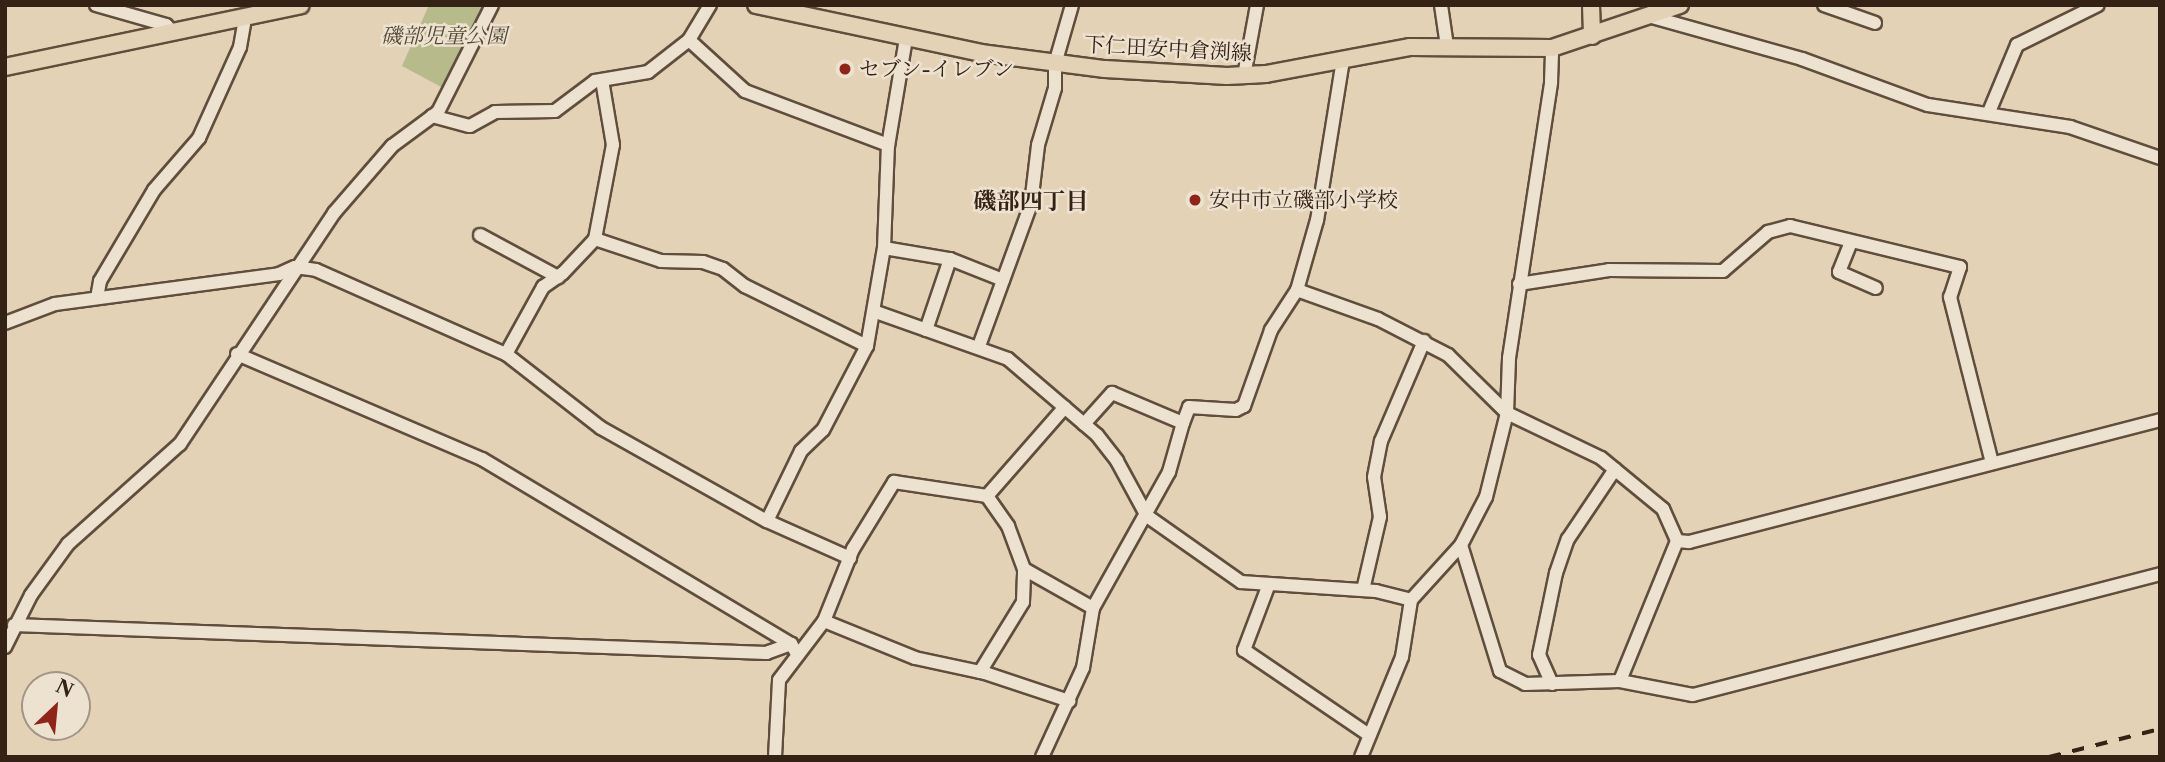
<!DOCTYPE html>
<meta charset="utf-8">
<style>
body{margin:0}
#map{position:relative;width:2165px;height:762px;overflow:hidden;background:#e3d2b6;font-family:"Libre Caslon Text","Noto Serif JP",serif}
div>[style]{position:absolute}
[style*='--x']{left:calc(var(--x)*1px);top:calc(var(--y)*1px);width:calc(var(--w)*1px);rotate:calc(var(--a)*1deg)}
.green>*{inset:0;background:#b7bb8c}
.roads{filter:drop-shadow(2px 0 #604e3d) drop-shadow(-2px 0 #604e3d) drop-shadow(0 2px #604e3d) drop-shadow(0 -2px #604e3d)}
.minor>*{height:12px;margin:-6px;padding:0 6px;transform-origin:6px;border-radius:6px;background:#ede2d0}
.major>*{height:16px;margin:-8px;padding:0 8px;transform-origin:8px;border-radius:8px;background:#e3d2b6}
.rail>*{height:3.5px;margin-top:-1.75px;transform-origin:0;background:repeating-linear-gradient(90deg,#342215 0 12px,transparent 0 24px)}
.dots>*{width:19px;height:19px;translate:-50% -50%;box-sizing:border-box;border:4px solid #ede2d0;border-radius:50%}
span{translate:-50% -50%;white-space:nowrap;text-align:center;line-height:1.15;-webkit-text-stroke:5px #ede2d0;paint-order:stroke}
.park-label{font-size:21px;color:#554833;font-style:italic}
.street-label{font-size:21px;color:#342215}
.poi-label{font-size:21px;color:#342215}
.left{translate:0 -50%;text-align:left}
.neighbourhood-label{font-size:23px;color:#342215;font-weight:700}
.frame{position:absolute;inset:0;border:7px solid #342215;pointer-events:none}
.north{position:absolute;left:21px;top:671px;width:70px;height:70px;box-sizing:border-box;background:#ede2d0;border:2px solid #a39585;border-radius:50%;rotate:26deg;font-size:19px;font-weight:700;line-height:28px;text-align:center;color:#342215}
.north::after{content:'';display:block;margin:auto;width:24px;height:32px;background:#8f2418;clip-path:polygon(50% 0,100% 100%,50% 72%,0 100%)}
</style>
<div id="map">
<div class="green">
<div style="clip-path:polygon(429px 5px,486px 5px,445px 89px,402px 66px)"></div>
</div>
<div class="roads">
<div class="minor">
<div style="--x:96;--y:5;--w:73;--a:15.9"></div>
<div style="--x:166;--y:25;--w:11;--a:45"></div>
<div style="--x:710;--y:5;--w:41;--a:121"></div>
<div style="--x:689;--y:40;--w:76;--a:42.3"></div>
<div style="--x:745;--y:91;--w:153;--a:20.7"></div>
<div style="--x:1441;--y:5;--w:41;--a:81.7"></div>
<div style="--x:1824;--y:5;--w:54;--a:19.4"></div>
<div style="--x:1652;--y:17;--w:156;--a:15.6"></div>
<div style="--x:1802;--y:59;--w:134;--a:20.1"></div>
<div style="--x:1928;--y:105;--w:144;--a:8.8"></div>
<div style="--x:2070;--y:127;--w:95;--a:19"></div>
<div style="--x:1343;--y:60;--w:162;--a:99.2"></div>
<div style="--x:1317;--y:220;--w:73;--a:105.9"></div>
<div style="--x:1297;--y:290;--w:86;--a:19.7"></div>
<div style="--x:1378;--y:319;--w:79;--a:27.2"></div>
<div style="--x:1448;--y:355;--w:83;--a:44.5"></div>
<div style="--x:1507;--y:413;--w:104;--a:25.6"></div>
<div style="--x:1601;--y:458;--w:80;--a:39.4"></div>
<div style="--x:1663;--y:509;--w:35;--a:66"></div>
<div style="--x:1677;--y:541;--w:151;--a:112.2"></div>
<div style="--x:1244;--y:76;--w:72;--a:-79.6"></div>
<div style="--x:1989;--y:112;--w:73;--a:-67.3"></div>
<div style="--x:2017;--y:45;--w:90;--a:-26.3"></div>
<div style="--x:432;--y:116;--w:39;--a:15"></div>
<div style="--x:470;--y:126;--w:29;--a:-29"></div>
<div style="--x:495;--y:112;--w:60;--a:-1"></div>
<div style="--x:555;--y:111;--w:50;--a:-36.9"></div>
<div style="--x:595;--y:81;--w:54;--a:-9.6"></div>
<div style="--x:648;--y:72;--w:52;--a:-38"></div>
<div style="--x:480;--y:235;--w:89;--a:28.3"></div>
<div style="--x:595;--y:239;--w:96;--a:-79.2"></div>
<div style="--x:613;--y:145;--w:66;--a:-99.6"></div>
<div style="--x:1851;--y:242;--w:32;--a:112"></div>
<div style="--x:1839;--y:272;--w:40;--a:23.4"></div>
<div style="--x:884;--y:248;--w:67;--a:9.5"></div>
<div style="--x:950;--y:259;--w:57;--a:21.6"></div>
<div style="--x:1519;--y:284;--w:91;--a:-8.8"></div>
<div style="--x:1609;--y:270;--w:114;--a:0.5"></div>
<div style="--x:1723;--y:271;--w:60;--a:-40.9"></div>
<div style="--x:1768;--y:232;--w:23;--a:-15"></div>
<div style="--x:1790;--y:226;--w:175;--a:13.6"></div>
<div style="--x:1960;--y:267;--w:32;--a:108"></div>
<div style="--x:1950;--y:297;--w:171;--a:75.8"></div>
<div style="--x:97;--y:298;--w:17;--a:-80"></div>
<div style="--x:100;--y:281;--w:106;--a:-59.3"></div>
<div style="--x:154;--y:190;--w:69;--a:-49.1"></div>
<div style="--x:199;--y:138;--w:100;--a:-65.7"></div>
<div style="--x:240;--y:47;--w:28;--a:-80"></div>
<div style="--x:876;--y:312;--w:140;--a:19.6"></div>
<div style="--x:1008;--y:359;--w:117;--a:40.5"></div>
<div style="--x:1097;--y:435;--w:33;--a:52"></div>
<div style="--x:1117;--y:461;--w:63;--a:61.4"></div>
<div style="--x:1147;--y:516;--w:115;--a:35.1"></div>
<div style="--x:1241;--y:582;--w:135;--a:3.8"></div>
<div style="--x:1376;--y:591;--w:36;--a:14"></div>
<div style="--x:5;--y:323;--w:53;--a:-20.8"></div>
<div style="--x:55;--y:304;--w:226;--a:-7.6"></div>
<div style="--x:279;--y:274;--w:17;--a:-24"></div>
<div style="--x:295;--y:267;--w:21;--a:8"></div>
<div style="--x:316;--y:270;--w:208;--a:23.9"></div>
<div style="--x:506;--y:354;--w:120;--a:37.9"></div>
<div style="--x:601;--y:428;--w:190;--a:29.3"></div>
<div style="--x:767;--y:521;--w:91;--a:24"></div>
<div style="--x:926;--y:330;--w:75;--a:-71.3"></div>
<div style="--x:979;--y:346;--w:151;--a:-69.9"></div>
<div style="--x:1031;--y:204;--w:59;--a:-83.2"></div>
<div style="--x:1038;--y:145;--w:59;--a:-73.4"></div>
<div style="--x:1055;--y:88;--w:24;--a:-90"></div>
<div style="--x:1055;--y:64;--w:61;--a:-73.9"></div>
<div style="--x:237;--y:354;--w:267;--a:23.2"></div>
<div style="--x:482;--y:459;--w:360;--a:30.9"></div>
<div style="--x:791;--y:644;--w:13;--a:58"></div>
<div style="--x:506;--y:354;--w:77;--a:-61.1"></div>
<div style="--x:543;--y:287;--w:24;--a:-35"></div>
<div style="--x:563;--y:273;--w:47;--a:-46.7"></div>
<div style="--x:595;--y:239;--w:70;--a:18.4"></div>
<div style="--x:661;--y:261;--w:42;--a:1.4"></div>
<div style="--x:703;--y:262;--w:21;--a:19"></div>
<div style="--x:723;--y:269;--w:28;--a:38"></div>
<div style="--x:745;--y:286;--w:136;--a:26.2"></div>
<div style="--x:1084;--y:424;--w:42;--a:-47.9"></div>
<div style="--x:1112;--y:393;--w:77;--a:22.9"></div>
<div style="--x:1183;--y:423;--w:17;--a:-69"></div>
<div style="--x:1189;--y:407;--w:47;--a:3.7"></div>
<div style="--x:1236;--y:410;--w:9;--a:-27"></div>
<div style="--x:1244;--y:406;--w:81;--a:-70.4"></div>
<div style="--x:1271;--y:330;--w:48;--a:-57"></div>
<div style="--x:987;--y:496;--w:118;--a:-48.8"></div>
<div style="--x:767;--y:521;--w:78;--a:-64.1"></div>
<div style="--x:801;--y:451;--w:30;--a:-44"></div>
<div style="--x:823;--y:430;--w:95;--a:-62.4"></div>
<div style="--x:867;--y:346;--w:99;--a:-80.2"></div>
<div style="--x:884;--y:248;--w:102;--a:-87.8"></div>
<div style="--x:888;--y:146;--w:109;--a:-80.5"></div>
<div style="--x:1677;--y:541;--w:12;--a:5"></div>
<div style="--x:1689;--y:542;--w:487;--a:-14.5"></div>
<div style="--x:1461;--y:545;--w:132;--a:72.8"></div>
<div style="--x:1500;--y:671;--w:28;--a:27"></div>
<div style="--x:1525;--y:684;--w:95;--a:-1.8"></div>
<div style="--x:1620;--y:681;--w:74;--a:10.9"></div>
<div style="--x:1693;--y:695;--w:482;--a:-14.5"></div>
<div style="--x:1269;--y:584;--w:71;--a:110.7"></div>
<div style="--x:1244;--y:650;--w:151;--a:34.2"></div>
<div style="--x:1363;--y:590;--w:75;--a:-76.9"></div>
<div style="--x:1380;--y:517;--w:40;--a:-98.5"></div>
<div style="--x:1374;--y:477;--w:37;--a:-79"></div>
<div style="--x:1381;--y:441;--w:109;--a:-66.7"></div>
<div style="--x:824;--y:621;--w:98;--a:22.1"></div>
<div style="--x:915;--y:658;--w:72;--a:12.1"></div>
<div style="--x:985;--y:673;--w:89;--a:18.4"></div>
<div style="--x:14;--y:625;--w:753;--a:2.13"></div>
<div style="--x:766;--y:653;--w:27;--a:-20"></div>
<div style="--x:5;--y:647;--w:58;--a:-63.4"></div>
<div style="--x:31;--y:595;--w:63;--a:-54"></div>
<div style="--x:68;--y:544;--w:150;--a:-41.8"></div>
<div style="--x:180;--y:444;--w:278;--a:-56.3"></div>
<div style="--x:334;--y:213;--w:89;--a:-49.1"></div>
<div style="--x:392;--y:146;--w:57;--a:-36.5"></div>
<div style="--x:438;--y:112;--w:120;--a:-63.2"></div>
<div style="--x:980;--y:672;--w:82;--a:-58.4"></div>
<div style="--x:1023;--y:602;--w:33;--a:-88"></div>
<div style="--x:1552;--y:684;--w:32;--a:-114"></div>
<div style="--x:1539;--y:655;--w:84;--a:-78.3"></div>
<div style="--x:1556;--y:573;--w:36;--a:-71"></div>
<div style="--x:1568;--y:539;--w:84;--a:-56.1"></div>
<div style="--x:775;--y:757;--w:77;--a:-87"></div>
<div style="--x:779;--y:680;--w:74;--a:-52.7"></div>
<div style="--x:824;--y:621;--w:78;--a:-68.1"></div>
<div style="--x:853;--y:549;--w:79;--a:-58.5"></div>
<div style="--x:894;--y:482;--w:94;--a:8.6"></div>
<div style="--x:987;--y:496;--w:37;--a:55"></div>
<div style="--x:1008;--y:526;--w:46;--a:69.6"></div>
<div style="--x:1024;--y:569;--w:79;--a:29.5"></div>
<div style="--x:1042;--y:757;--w:98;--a:-65.3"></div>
<div style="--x:1083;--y:668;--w:61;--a:-80.5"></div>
<div style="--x:1093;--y:608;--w:156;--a:-60.8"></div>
<div style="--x:1169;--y:472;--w:51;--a:-74.1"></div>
<div style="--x:1361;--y:757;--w:108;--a:-67.7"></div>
<div style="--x:1402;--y:657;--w:58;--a:-81"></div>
<div style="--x:1411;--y:600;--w:74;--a:-47.7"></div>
<div style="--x:1461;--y:545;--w:54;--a:-62.5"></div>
<div style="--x:1486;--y:497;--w:87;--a:-76"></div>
<div style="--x:1507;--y:413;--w:55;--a:-87.9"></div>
<div style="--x:1509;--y:358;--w:279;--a:-81.3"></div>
<div style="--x:1551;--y:82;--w:34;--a:-88"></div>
</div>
<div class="major">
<div style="--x:756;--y:5;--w:230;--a:12"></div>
<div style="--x:981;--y:53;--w:125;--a:7.4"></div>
<div style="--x:1105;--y:69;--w:122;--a:3.3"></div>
<div style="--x:1227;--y:76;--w:39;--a:-3"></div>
<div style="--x:1266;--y:74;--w:147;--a:-10.6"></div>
<div style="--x:1410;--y:47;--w:142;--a:0.4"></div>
<div style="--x:1552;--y:48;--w:135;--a:-18.6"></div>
<div style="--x:1591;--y:5;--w:31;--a:88"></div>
<div style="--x:5;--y:67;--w:302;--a:-11.8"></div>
</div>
</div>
<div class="rail">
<div style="--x:2049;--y:757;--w:114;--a:-14.2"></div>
</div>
<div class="dots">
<div style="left:845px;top:69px;background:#8f2418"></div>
<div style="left:1195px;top:200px;background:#8f2418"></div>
</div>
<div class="park-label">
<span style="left:444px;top:36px">磯部児童公園</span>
</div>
<div class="street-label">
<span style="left:1168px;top:49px;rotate:3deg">下仁田安中倉渕線</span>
</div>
<div class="poi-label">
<span class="left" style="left:859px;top:69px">セブン-イレブン</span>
<span class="left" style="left:1209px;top:200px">安中市立磯部小学校</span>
</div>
<div class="neighbourhood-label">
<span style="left:1031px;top:201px">磯部四丁目</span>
</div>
<div class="frame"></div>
<div class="north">N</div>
</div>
